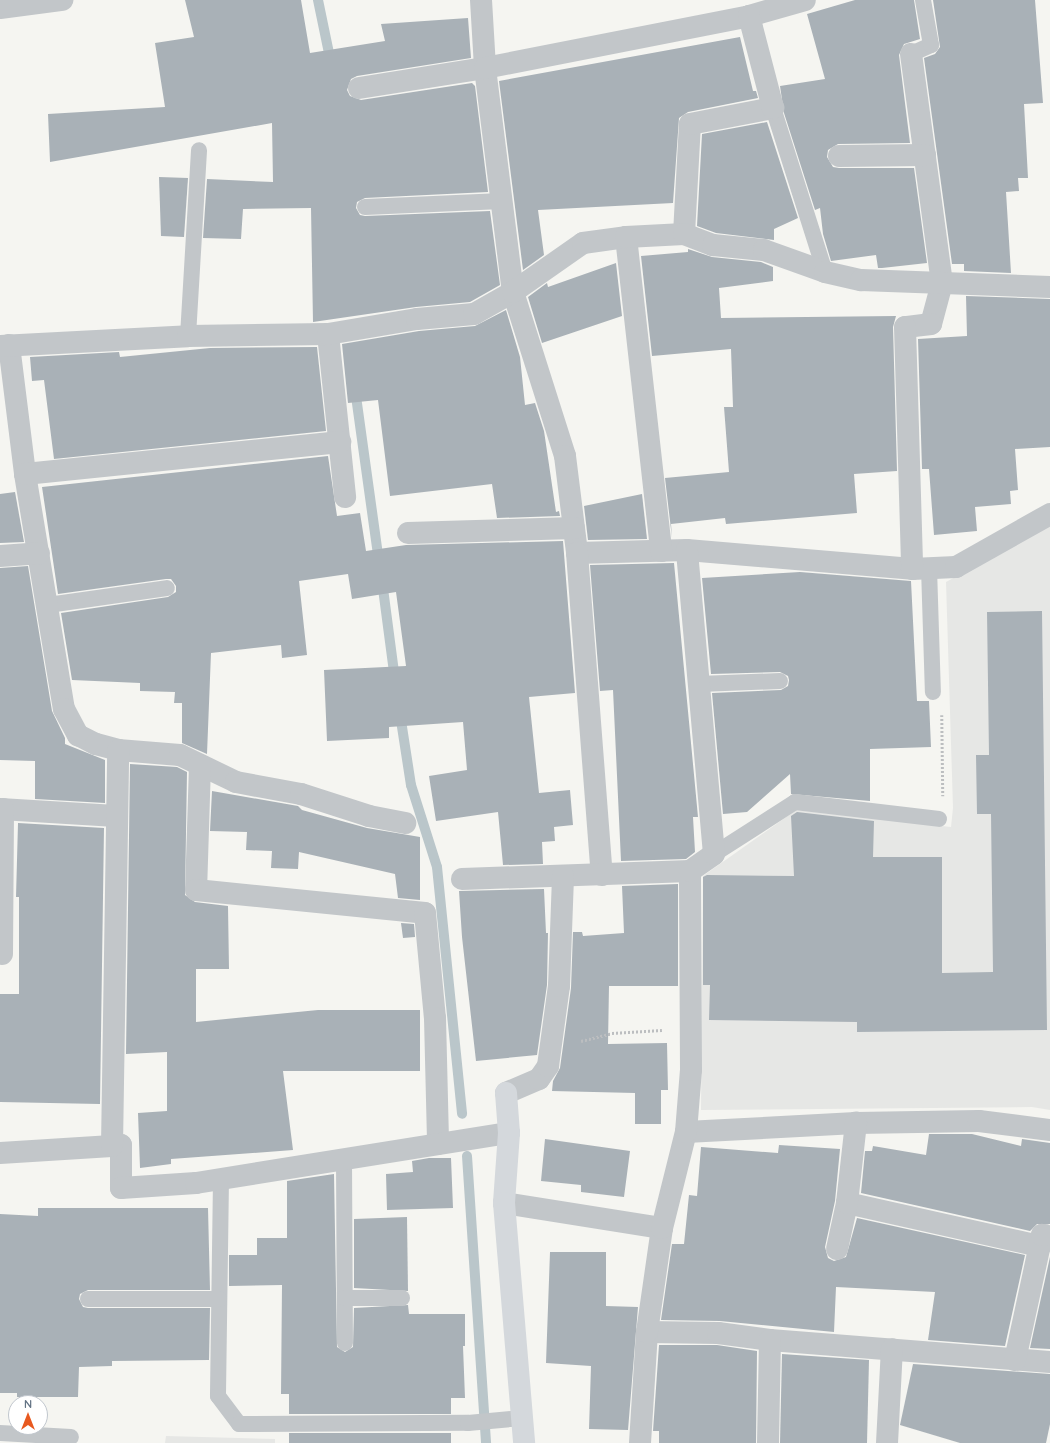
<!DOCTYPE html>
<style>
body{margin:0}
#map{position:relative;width:1050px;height:1443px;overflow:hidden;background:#f5f5f1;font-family:Quicksand,sans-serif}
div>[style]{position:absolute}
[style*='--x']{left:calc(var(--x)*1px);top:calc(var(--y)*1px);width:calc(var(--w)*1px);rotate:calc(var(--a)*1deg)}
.built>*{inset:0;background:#e6e7e5}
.stream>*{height:10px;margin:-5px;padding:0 5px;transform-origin:5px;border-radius:5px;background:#bac6ca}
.building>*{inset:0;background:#a9b1b7}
.path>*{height:2.5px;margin-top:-1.25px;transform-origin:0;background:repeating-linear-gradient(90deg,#bcbec0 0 2px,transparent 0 4px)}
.lane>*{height:16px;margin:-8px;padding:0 8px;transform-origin:8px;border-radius:8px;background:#c2c6c9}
.street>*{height:22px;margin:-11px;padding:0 11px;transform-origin:11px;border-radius:11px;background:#c2c6c9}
.secondary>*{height:22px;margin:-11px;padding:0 11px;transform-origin:11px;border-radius:11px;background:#d4d8dc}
span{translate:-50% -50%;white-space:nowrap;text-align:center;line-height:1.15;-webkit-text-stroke:4px #fff;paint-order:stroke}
.north{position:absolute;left:8px;top:1395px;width:40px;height:40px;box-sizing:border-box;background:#fff;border:1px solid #c1c7ce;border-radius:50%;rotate:0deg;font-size:11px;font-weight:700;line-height:16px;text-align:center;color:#637384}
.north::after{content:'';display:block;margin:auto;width:14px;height:18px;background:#e8591f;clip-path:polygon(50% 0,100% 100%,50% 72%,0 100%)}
</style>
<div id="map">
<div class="built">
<div style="clip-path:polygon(1050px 525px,1050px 1110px,1032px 1107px,701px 1110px,703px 876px,796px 810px,951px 827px,953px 808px,946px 582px)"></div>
<div style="clip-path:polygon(166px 1436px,275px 1439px,275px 1443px,165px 1443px)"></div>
</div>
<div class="stream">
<div style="--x:318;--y:0;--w:64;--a:78.3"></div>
<div style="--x:355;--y:389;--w:174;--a:82.1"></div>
<div style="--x:382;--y:581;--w:100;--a:82.5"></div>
<div style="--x:400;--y:714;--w:72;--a:81.2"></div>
<div style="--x:411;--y:785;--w:86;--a:72.4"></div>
<div style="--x:437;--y:867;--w:248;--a:84.2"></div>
<div style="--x:467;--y:1156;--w:288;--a:86.2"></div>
</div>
<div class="building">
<div style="clip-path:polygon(185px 0,301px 0,310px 53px,385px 41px,381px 24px,468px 18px,471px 58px,357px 76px,351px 79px,347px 90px,350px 96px,361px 100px,472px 83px,475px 86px,488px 192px,365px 198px,357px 202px,356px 208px,360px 215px,365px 216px,490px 211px,500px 285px,470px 302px,416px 307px,313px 322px,311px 208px,243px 209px,241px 239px,203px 238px,207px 179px,273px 182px,272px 123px,50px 162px,48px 114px,165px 107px,155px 43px,194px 37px)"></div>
<div style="clip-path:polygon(855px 0,914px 0,920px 39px,904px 44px,899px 55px,910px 143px,838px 144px,828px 150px,827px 157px,833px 167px,839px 168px,914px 168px,927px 263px,882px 268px,878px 268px,876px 255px,831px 261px,823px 234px,820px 208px,815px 210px,784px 113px,780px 86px,825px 79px,807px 14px)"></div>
<div style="clip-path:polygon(933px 0,1035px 0,1043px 103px,1024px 104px,1028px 178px,1018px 178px,1019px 191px,1006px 192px,1011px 273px,964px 271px,964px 264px,952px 264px,924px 58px,935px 54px,940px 47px)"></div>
<div style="clip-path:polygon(740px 37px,753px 91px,756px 91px,758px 98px,688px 112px,679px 118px,673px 203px,538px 210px,544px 255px,523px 270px,499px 81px)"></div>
<div style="clip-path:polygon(767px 122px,798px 218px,774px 229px,774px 240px,716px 233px,697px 226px,702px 134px)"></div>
<div style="clip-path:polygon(159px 177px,188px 178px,184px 237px,161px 236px)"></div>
<div style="clip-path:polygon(688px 249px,712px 257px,761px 262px,773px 267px,773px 281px,719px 288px,721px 318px,896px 316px,893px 327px,897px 471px,854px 474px,857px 513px,726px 524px,725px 518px,671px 524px,672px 538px,665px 478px,729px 472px,724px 407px,733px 407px,731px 349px,652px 356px,641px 256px,688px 252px)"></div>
<div style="clip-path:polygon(616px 263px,622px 316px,542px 343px,528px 297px,547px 283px,548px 287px)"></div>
<div style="clip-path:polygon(966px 296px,1050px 299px,1050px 447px,1015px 449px,1018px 490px,1010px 491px,1011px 504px,975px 507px,977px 531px,934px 535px,929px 469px,922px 469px,918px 339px,967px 336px)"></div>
<div style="clip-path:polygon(506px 310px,520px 357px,525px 405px,535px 403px,544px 431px,556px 512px,559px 511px,560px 516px,497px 518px,492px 484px,390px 496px,378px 400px,348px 403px,342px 344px,419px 331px,475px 326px)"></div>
<div style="clip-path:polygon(317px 347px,326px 431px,54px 459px,44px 380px,32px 381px,30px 357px,119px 352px,120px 357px,210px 348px)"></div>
<div style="clip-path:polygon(328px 456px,337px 516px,360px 513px,366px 551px,406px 545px,563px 541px,575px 693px,529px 697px,539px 793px,570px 790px,573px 825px,554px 827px,555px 841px,542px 842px,543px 864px,503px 865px,498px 812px,436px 821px,429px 776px,467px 770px,463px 722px,389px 727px,389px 738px,327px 741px,324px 670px,406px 666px,396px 592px,352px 599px,348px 574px,299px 581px,307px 655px,282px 658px,281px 645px,211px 653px,207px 754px,182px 743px,182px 703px,174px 703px,175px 692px,140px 691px,140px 683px,72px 680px,61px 613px,168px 597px,176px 592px,176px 586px,171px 579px,166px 579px,58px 594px,42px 487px)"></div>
<div style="clip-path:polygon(15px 492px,24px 542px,0 543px,0 494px)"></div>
<div style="clip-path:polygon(642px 494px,647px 539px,588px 540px,584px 506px)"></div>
<div style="clip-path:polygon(674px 563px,698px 817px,693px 817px,695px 852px,686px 859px,621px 861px,613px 690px,600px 691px,590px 565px)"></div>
<div style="clip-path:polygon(28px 566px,52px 711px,65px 738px,65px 744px,105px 760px,105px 803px,35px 799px,35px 761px,0 760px,0 568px)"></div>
<div style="clip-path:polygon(800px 572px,911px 581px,917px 701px,929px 701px,931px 747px,870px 749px,870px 801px,791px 794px,790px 774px,747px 812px,723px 814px,712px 693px,781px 690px,788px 686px,789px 680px,788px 676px,780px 672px,711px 674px,702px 578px)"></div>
<div style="clip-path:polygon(1042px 611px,1047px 1030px,857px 1032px,857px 1022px,709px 1020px,710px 985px,703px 985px,703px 877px,707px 875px,794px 876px,791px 816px,797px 812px,874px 821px,873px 857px,942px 857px,942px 973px,993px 972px,991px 814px,977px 814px,976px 755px,989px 755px,987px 612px)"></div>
<div style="clip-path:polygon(130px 764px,177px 767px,187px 772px,185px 895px,195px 902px,228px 906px,229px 969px,196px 969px,196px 1022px,318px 1010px,420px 1010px,420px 1071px,283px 1071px,293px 1150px,171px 1159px,171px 1164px,140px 1168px,138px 1113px,167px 1111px,167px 1052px,126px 1054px)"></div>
<div style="clip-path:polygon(212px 791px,298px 806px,302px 810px,367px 828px,420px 837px,420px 900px,398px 898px,395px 874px,299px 852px,298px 869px,271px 868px,272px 851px,246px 850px,247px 832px,210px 831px)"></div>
<div style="clip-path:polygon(18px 823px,104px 828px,100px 1104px,0 1102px,0 994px,19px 994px,19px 897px,16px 897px)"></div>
<div style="clip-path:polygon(678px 884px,678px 986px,609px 986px,608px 1044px,667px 1043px,668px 1090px,661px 1090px,661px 1124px,635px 1124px,635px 1093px,552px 1091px,553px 1081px,560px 1068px,571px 988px,573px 932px,582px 932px,583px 936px,624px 933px,622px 886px)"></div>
<div style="clip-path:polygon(544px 889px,546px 933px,548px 933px,547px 985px,537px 1055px,476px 1061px,462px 937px,459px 891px)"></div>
<div style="clip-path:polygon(401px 923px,414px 924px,415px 937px,403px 938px)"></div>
<div style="clip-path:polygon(929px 1134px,972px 1134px,1021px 1146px,1022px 1139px,1050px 1143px,1050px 1224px,1037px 1224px,1030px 1231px,861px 1193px,865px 1151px,872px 1151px,873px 1146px,926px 1155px)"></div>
<div style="clip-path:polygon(545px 1139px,630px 1151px,624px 1197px,581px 1192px,581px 1185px,541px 1181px)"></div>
<div style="clip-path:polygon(779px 1145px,840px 1149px,835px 1201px,825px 1247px,828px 1258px,834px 1261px,846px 1257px,857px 1218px,1025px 1255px,1005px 1346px,928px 1340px,935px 1292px,836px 1287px,834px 1332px,720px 1321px,661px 1320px,672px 1244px,684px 1244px,689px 1195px,697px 1196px,701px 1147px,778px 1153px)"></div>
<div style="clip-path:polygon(429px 1158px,451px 1158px,453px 1208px,387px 1210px,386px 1174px,413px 1172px,412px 1161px)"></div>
<div style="clip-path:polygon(334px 1174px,337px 1347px,345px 1352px,353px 1347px,354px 1308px,408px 1305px,409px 1314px,465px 1314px,465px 1346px,463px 1346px,465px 1398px,451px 1398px,451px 1414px,289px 1414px,289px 1394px,281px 1394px,282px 1285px,229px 1286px,229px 1255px,257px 1255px,257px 1238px,287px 1238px,287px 1181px)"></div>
<div style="clip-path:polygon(38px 1208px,208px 1208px,210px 1290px,88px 1290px,80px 1294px,79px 1299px,83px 1307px,88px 1308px,210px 1308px,209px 1360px,112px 1361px,112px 1366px,79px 1367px,78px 1397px,17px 1397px,17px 1393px,0 1393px,0 1214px,38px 1216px)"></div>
<div style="clip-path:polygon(407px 1217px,408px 1291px,354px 1288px,354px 1219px)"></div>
<div style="clip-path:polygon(550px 1252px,606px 1252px,606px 1306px,638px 1307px,628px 1430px,589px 1429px,591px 1366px,546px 1363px)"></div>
<div style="clip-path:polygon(1050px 1257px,1050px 1349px,1030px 1348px)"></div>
<div style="clip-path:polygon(659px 1345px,717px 1345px,757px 1351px,756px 1443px,659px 1443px,659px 1431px,653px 1431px)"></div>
<div style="clip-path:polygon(782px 1354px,869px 1360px,867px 1443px,780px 1443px)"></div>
<div style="clip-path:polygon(913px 1364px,1050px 1374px,1050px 1424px,1046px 1443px,960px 1443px,900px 1425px)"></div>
<div style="clip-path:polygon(289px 1433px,451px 1433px,451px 1443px,289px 1443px)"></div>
</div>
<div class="path">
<div style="--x:942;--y:715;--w:81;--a:89.3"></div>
<div style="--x:581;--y:1041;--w:32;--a:-14"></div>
<div style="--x:612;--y:1033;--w:50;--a:-3.4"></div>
</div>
<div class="lane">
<div style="--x:911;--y:54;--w:22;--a:-24"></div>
<div style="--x:931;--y:45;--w:46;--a:-100.1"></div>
<div style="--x:773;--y:108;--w:172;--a:72.4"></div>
<div style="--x:365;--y:207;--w:137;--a:-2.5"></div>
<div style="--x:188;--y:336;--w:186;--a:-86.6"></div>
<div style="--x:929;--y:568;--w:124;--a:88.2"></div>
<div style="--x:48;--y:605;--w:120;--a:-8.1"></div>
<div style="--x:699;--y:684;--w:81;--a:-2.1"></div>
<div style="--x:714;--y:854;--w:96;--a:-32.7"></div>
<div style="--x:795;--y:802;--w:145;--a:6.7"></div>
<div style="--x:344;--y:1160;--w:183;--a:89.7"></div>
<div style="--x:221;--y:1179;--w:217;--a:90.8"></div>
<div style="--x:218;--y:1396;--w:35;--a:53"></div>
<div style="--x:239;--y:1424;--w:229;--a:-0.3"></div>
<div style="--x:468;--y:1423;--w:54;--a:-5.3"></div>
<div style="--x:345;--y:1298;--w:57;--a:0"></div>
<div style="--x:88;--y:1299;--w:131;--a:0"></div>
<div style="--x:0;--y:1433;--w:71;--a:3.2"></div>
</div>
<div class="street">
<div style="--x:481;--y:0;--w:68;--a:86.6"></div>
<div style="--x:485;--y:68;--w:226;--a:82.9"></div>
<div style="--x:513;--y:292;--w:172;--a:72.4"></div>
<div style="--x:565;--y:456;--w:98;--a:82.9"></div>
<div style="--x:577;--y:553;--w:110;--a:-1.6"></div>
<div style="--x:687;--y:550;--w:226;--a:4.8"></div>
<div style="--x:912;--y:569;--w:44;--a:-2.6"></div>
<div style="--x:956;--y:567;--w:108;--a:-29.4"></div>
<div style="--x:0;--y:8;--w:63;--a:-7.4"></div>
<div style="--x:911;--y:54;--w:231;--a:82.3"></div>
<div style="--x:942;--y:283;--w:42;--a:105"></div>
<div style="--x:931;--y:324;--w:26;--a:173"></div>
<div style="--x:905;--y:327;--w:242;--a:88.3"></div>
<div style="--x:359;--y:88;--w:128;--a:-9"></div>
<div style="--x:485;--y:68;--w:269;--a:-11.1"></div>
<div style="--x:749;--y:16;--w:58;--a:-15.9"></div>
<div style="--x:839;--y:156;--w:86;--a:-0.7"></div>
<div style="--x:684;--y:234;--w:110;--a:-86.9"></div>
<div style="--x:690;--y:124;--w:85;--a:-10.9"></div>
<div style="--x:773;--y:108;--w:95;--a:-104.6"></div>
<div style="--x:626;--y:237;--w:316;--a:83.6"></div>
<div style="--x:328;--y:334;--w:164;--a:84"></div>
<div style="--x:9;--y:345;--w:130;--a:82.9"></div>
<div style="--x:25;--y:474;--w:238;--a:80.6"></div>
<div style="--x:64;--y:709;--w:30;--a:62"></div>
<div style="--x:78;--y:735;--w:20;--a:27"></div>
<div style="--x:96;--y:744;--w:23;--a:15"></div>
<div style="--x:118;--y:750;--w:62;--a:4.6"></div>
<div style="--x:180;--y:755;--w:62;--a:25.7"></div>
<div style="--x:236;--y:782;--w:66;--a:10.5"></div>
<div style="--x:301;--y:794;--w:71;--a:17.9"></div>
<div style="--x:369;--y:816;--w:37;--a:11"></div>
<div style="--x:0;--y:346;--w:188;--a:-3"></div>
<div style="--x:188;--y:336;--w:140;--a:-0.8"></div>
<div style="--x:328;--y:334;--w:90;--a:-9.6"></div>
<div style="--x:417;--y:319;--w:57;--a:-5"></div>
<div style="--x:474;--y:314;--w:45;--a:-29.4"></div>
<div style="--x:513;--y:292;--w:85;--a:-35"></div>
<div style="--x:583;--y:243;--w:43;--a:-7.9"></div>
<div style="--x:626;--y:237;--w:58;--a:-3"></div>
<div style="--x:684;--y:234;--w:31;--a:21"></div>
<div style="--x:713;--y:245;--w:51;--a:5.6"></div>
<div style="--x:764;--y:250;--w:65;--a:19.8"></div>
<div style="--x:825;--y:272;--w:37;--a:13"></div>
<div style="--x:861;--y:280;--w:189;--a:2.1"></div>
<div style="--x:25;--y:474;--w:317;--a:-5.8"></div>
<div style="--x:408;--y:533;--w:166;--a:-1.7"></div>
<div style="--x:577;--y:553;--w:323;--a:85.6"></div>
<div style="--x:0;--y:556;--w:39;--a:-4"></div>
<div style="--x:200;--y:765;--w:125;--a:91.8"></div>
<div style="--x:196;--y:890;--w:230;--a:5.7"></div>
<div style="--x:425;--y:913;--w:105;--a:84.6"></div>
<div style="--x:435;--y:1018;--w:126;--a:88.6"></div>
<div style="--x:0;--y:809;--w:116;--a:3.5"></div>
<div style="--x:462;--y:879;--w:228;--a:-2"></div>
<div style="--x:2;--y:954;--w:145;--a:-89.6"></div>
<div style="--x:506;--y:1093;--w:36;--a:-23"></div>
<div style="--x:539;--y:1079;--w:16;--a:-55"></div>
<div style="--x:548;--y:1066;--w:81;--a:-82.2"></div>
<div style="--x:559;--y:986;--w:110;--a:-87.9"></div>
<div style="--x:686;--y:1132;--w:170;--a:-3"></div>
<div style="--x:856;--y:1123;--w:123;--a:-0.9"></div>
<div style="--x:979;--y:1121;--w:72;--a:7.2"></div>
<div style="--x:112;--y:1146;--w:9;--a:-6"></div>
<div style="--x:121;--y:1145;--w:43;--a:90"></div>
<div style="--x:121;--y:1188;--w:75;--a:-3.8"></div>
<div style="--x:196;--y:1183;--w:317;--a:-9.1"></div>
<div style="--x:0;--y:1153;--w:112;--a:-3.6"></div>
<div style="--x:112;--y:1146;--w:396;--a:-89.1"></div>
<div style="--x:504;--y:1203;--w:160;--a:9"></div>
<div style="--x:847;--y:1203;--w:198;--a:12.6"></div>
<div style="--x:837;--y:1249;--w:47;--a:-77.7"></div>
<div style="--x:847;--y:1203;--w:81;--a:-83.6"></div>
<div style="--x:647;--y:1332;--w:71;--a:0.8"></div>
<div style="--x:718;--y:1333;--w:52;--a:7.7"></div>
<div style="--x:770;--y:1340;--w:281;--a:4.5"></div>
<div style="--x:1015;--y:1360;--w:128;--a:-77.8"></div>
<div style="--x:1042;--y:1235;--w:3;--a:0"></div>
<div style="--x:640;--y:1443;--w:111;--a:-86.4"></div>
<div style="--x:647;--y:1332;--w:105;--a:-81.8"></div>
<div style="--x:662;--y:1228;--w:99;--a:-76"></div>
<div style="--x:686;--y:1132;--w:62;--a:-85.4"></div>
<div style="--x:691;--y:1070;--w:199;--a:-90.3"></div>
<div style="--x:690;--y:871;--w:29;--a:-35"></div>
<div style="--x:714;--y:854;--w:305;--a:-95.1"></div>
<div style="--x:768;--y:1443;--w:103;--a:-88.9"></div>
<div style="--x:887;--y:1443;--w:94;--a:-87"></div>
</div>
<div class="secondary">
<div style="--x:506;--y:1093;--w:40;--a:85.7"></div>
<div style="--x:509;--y:1133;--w:70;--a:94.1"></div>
<div style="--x:504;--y:1203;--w:241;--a:85.2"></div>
</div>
<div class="north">N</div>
</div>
